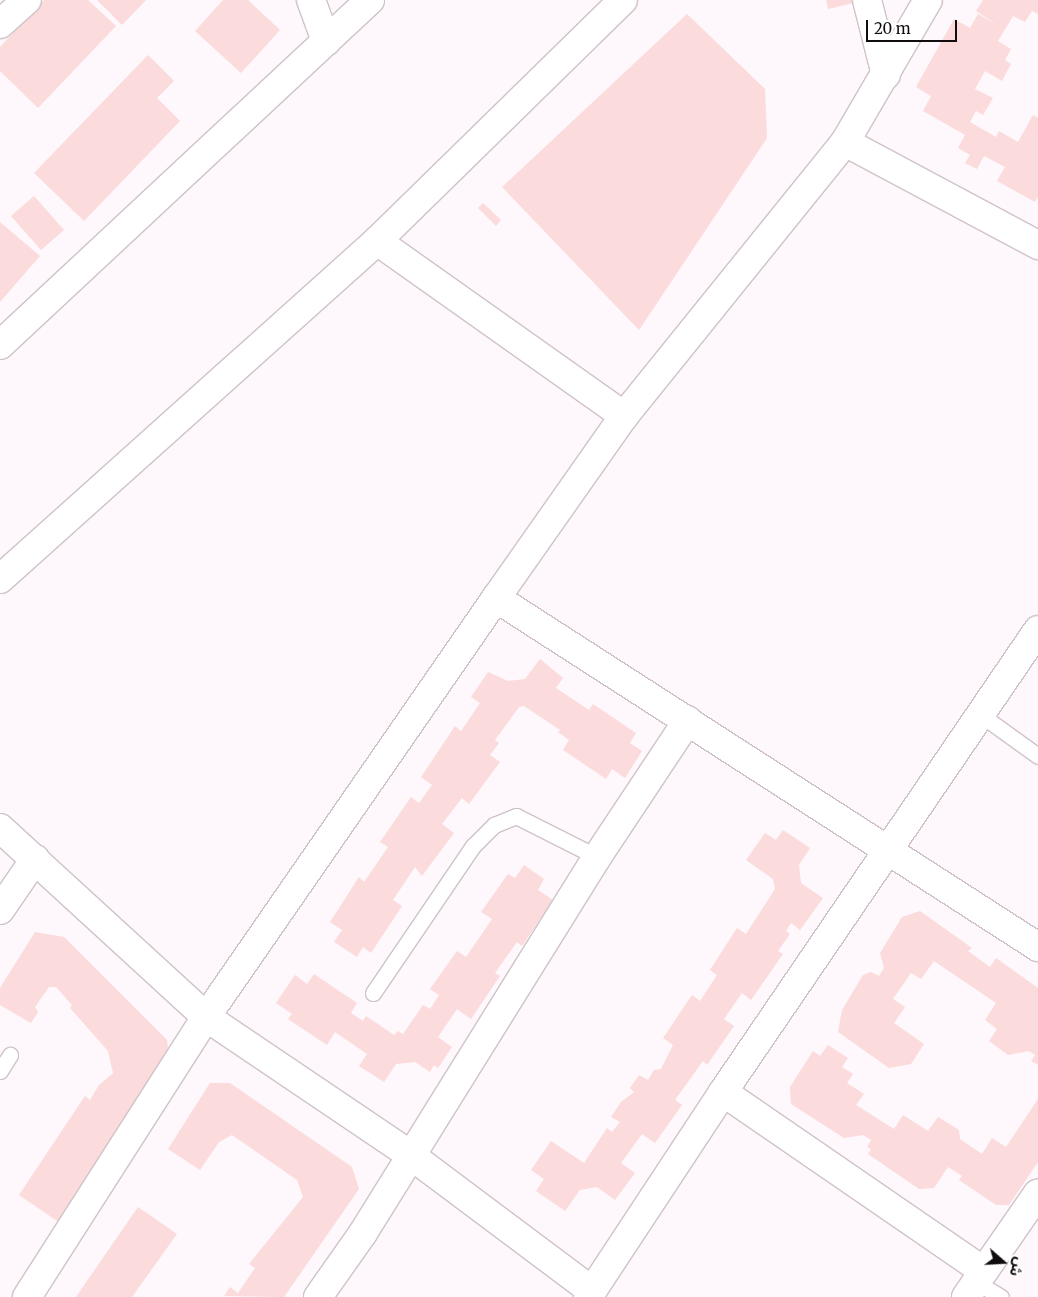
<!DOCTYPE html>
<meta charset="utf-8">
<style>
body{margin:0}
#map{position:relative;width:1038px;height:1297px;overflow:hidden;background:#fef7fb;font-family:Merriweather,"Noto Sans Arabic",serif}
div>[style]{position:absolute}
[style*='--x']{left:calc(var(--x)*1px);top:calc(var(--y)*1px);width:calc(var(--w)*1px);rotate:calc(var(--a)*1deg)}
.building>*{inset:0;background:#fbdbdb}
.roads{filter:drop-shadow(1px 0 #cfc3c9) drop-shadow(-1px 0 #cfc3c9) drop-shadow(0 1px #cfc3c9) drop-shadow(0 -1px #cfc3c9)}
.service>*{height:15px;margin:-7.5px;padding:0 7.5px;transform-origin:7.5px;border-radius:7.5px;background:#fff}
.minor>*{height:28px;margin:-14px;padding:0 14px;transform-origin:14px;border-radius:14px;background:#fff}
span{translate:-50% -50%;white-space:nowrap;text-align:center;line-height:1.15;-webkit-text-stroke:4px #fff;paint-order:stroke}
.north{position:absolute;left:978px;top:1237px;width:50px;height:50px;-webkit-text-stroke:4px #fff;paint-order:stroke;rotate:109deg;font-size:14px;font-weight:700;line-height:20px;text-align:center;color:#110d0f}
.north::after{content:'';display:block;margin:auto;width:18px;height:22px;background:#110d0f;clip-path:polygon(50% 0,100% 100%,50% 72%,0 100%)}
.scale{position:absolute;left:866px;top:20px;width:91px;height:22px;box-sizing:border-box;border:2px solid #110d0f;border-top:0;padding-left:6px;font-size:15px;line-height:18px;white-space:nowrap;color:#110d0f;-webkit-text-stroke:4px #fff;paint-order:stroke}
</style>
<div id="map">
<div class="building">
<div style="clip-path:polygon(44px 0,88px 0,116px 26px,38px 108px,0 71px,0 47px)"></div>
<div style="clip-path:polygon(97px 0,146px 0,122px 25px)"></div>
<div style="clip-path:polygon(223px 0,248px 0,280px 30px,241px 73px,195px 31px)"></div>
<div style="clip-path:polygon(826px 0,852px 0,853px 3px,828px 9px)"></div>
<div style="clip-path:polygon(983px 0,1038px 0,1038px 14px,1032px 11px,1025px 22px,1013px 16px,998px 41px,1011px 49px,1005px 60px,1011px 64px,1002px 81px,985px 71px,975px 89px,993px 98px,983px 115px,976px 111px,970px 122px,996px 137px,999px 131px,1018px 142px,1033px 115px,1038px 118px,1038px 196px,1035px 202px,997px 181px,1005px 167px,984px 156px,977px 169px,965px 163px,970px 155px,958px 148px,965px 135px,923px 111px,931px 96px,916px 87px,954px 19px,970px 28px,978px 14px,997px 25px,976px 11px)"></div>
<div style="clip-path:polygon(687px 14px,765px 89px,767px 138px,639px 330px,502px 187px)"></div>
<div style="clip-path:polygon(148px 55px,174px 81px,157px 98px,180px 121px,84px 221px,34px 173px)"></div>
<div style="clip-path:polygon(34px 196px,64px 230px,41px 250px,11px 216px)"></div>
<div style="clip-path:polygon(483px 203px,501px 220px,496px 226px,478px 208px)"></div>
<div style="clip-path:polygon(0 222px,40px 256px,0 302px)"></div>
<div style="clip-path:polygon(540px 659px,563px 678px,556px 688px,589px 710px,593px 704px,636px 733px,630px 743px,642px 751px,625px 778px,612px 769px,606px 779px,563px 750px,569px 740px,558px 732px,560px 730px,524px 706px,519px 707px,495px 740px,499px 743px,490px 755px,500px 762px,469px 804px,462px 798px,442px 824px,454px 833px,422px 876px,415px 867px,393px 900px,402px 906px,371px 953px,363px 947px,357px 957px,334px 942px,342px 930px,330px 922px,359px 877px,364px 882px,388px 847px,380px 842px,411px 797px,419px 803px,432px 785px,421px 777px,455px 726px,461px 731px,480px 703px,471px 697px,488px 672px,508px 681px,525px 679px)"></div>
<div style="clip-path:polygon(783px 830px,810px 848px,799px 865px,801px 883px,823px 898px,800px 930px,791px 923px,786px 931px,790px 934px,778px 951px,783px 954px,751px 1000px,742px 993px,724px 1019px,734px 1026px,707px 1065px,703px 1061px,675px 1100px,682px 1105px,655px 1143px,642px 1134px,621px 1163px,635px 1173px,615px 1200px,597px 1187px,580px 1190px,565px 1211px,536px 1191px,544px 1179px,531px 1170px,551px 1141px,584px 1163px,607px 1128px,612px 1132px,620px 1122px,611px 1117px,621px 1102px,634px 1092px,630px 1088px,639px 1075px,648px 1080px,654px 1070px,661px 1069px,673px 1045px,663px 1038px,692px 995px,700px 1001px,717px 975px,710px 970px,737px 928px,746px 934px,775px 889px,773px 879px,746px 860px,765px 833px,776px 840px)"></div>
<div style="clip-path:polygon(524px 865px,544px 879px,538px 890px,553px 900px,522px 946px,517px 942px,495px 973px,500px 976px,471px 1019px,457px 1009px,438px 1037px,452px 1047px,438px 1068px,434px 1065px,430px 1072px,415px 1062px,396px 1064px,384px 1082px,359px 1066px,367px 1054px,335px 1032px,327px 1045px,288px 1019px,292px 1014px,276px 1003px,295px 975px,307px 984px,314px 974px,357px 1003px,351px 1013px,363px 1021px,366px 1016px,394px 1035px,398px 1031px,403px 1034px,423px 1005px,430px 1009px,439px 995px,430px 989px,457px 951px,466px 957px,492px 919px,481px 912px,508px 874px,515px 878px)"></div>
<div style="clip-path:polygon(920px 911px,972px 948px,968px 951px,990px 967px,996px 958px,1038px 988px,1038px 1065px,1031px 1061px,1035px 1055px,1029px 1051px,1008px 1055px,989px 1041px,997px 1029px,985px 1020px,996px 1003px,934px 961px,921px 979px,911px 973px,893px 999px,905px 1007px,894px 1023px,924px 1044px,911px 1064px,889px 1068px,838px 1032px,842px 1010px,863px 975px,871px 972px,879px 976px,884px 968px,880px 953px,902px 917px)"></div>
<div style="clip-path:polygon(35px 932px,64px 937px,167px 1040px,170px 1065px,60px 1223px,19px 1195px,85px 1096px,90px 1100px,99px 1085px,113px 1073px,108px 1051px,70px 1008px,72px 1005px,56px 987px,49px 987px,35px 1007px,38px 1012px,31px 1023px,0 1005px,0 988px)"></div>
<div style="clip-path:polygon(828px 1045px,848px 1058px,842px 1067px,853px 1074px,847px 1083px,864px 1094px,856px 1105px,894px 1129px,903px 1115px,928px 1131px,938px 1117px,959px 1130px,960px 1139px,982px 1154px,992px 1138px,1006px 1147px,1038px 1099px,1038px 1162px,1009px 1205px,996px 1205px,959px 1180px,962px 1176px,948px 1167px,934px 1188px,919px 1189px,868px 1154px,871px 1149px,867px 1147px,871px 1140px,863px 1135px,844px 1138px,791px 1104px,790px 1087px,813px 1051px,820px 1056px)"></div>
<div style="clip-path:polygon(210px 1083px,230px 1083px,352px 1167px,359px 1189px,284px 1297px,224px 1296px,230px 1287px,238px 1293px,255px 1268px,249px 1264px,303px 1197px,297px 1180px,232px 1135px,219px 1142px,200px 1170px,168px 1149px)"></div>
<div style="clip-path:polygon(138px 1207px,177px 1234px,132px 1297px,76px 1297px)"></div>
</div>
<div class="roads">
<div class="service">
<div style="--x:981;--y:715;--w:70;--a:35.7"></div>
<div style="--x:373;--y:993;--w:178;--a:-55.8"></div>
<div style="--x:473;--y:846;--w:30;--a:-45"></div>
<div style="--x:494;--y:825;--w:24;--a:-22"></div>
<div style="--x:516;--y:816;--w:91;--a:26.8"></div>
<div style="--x:0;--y:1071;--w:19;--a:-58"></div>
<div style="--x:976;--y:1282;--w:29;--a:31"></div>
</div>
<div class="minor">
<div style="--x:311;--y:0;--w:44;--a:69.9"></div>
<div style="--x:867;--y:0;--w:77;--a:75.8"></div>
<div style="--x:0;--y:24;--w:36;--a:-42"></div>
<div style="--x:845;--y:142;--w:219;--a:28.1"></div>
<div style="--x:377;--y:241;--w:303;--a:35.3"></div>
<div style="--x:0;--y:345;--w:506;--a:-43"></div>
<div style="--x:0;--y:579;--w:506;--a:-41.88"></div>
<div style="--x:377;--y:241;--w:344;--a:-44.4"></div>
<div style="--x:496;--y:598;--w:645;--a:32.78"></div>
<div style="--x:0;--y:828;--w:280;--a:42.5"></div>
<div style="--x:206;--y:1017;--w:245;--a:34"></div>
<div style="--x:409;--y:1154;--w:229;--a:36.8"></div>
<div style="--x:0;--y:910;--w:62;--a:-55.5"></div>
<div style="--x:723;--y:1092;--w:316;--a:34.5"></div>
<div style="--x:27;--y:1297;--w:332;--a:-57.4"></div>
<div style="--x:206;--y:1017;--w:510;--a:-55.31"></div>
<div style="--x:496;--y:598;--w:223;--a:-54.9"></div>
<div style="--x:624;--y:416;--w:352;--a:-51.1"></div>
<div style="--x:845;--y:142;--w:164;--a:-59.7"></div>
<div style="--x:318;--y:1297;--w:78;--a:-54.9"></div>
<div style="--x:363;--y:1233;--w:443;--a:-58.1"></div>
<div style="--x:597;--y:857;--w:164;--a:-56.4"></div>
<div style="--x:588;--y:1297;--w:245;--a:-56.6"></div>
<div style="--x:723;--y:1092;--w:559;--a:-55.71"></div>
<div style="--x:966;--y:1297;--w:126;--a:-55.3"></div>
</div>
</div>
<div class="north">ش</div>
<div class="scale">20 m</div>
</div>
